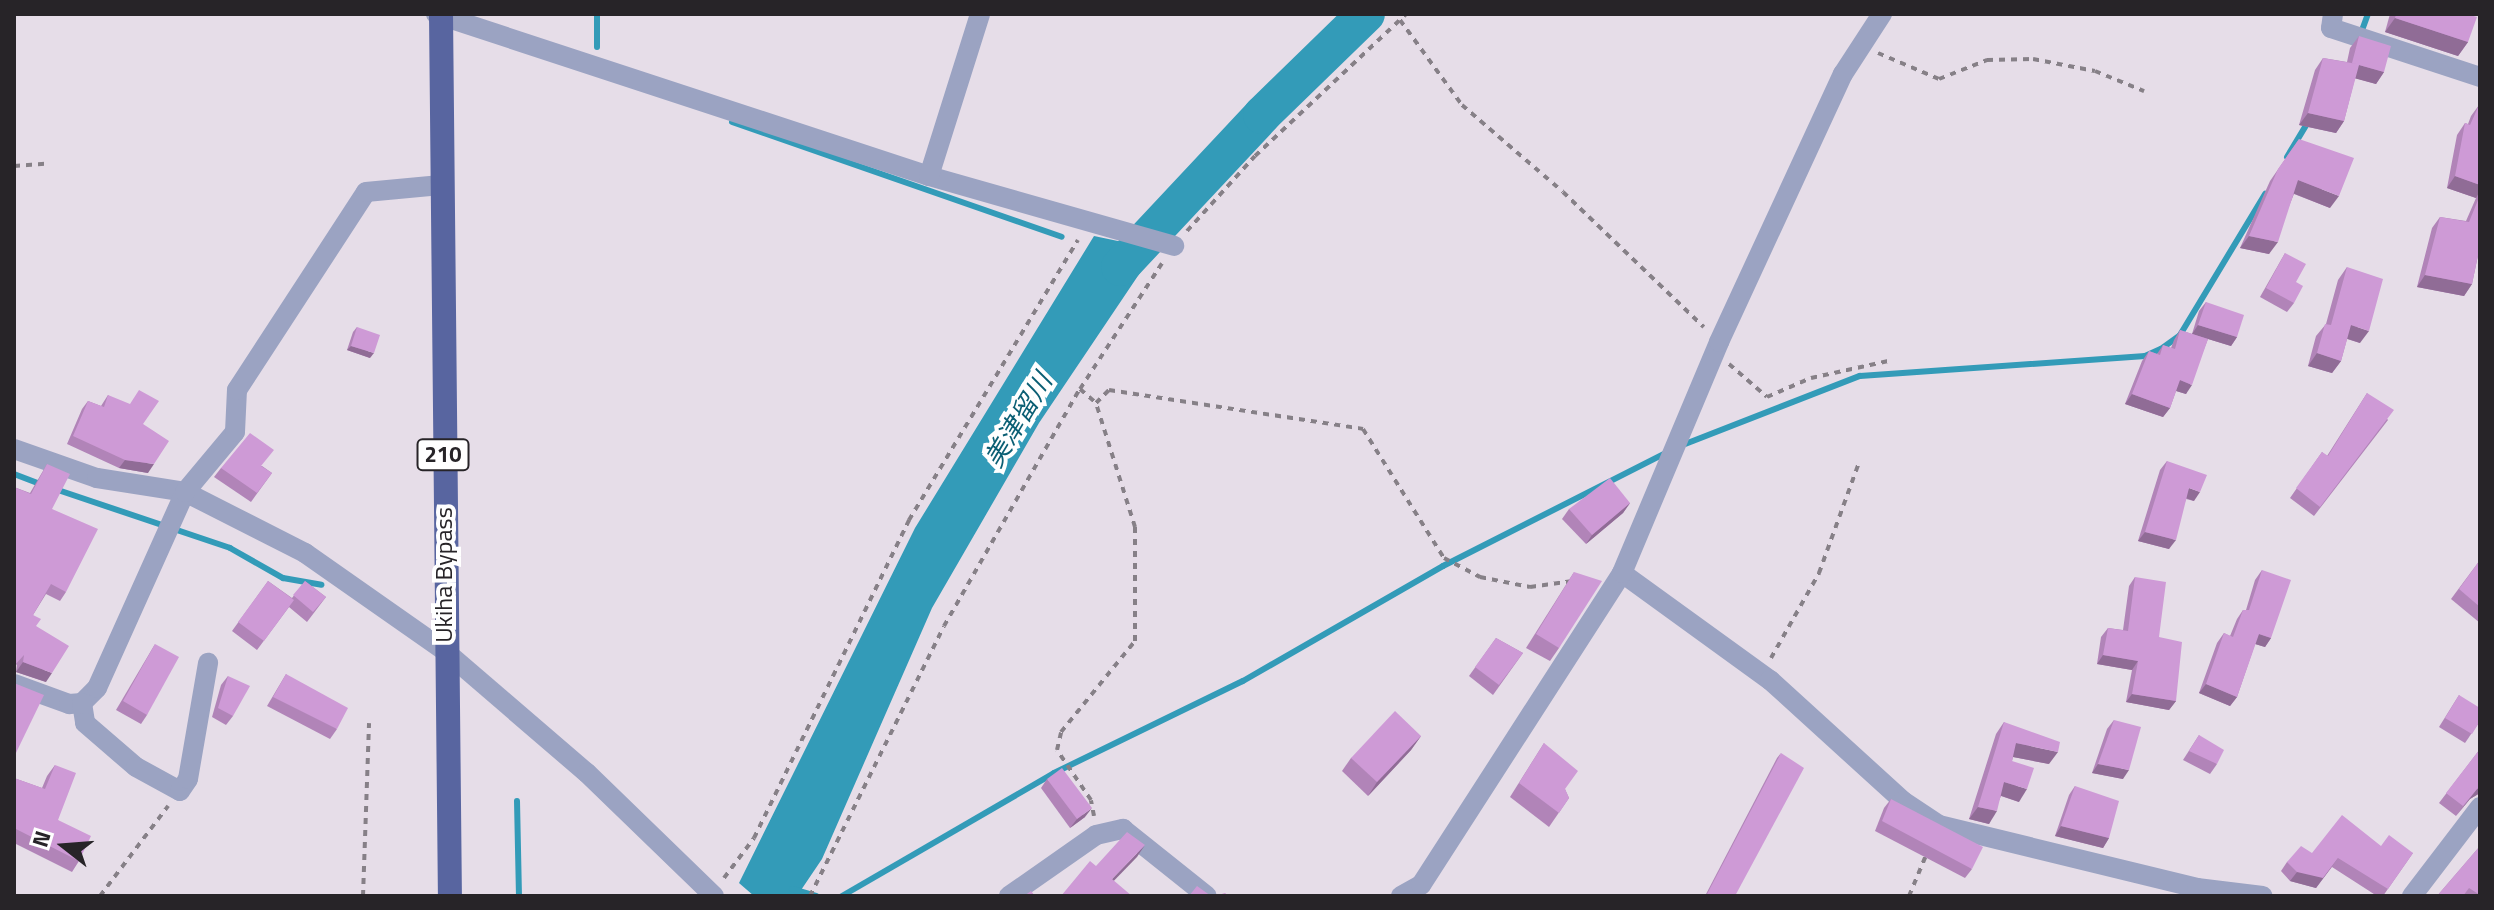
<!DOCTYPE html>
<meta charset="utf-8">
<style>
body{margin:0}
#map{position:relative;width:2494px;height:910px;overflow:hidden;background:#e6dde8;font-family:"Titillium Web","Noto Sans JP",sans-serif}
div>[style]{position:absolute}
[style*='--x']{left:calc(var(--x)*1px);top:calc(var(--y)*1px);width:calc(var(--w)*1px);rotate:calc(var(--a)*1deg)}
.water>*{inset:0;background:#339bb8}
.stream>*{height:6px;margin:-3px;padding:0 3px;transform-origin:3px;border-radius:3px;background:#339bb8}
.river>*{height:38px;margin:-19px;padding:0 19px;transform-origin:19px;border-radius:19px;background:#339bb8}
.path>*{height:4px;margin-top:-2px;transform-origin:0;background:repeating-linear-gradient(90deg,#868087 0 6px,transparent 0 12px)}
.minor>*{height:20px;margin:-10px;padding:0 10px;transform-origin:10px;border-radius:10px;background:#9ba3c2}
.trunk>*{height:24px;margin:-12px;padding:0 12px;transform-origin:12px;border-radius:12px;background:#5865a0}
.wall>*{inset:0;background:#b184b8}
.shaded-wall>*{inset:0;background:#906c96}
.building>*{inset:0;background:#ce9ad6}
span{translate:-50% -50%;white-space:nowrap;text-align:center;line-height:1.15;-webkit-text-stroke:8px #fff;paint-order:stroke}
.shield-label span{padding:2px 6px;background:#fff;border:2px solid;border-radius:6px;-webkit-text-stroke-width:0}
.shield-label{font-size:22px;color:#272428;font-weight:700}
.street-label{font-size:24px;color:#272428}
.water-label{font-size:26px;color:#0b5f74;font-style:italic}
.frame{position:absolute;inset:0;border:16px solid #272428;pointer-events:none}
.north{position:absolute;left:24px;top:806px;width:80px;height:80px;-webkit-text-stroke:6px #fff;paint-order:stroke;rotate:287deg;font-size:22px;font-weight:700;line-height:32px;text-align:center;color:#272428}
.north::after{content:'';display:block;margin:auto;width:28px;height:36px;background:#272428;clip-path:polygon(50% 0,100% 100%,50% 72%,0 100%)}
</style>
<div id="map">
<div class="water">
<div style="clip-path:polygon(1094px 236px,1156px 249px,1039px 423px,932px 608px,822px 859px,797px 896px,754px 896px,739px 883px,915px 528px)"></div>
</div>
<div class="stream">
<div style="--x:2361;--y:33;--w:20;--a:-70"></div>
<div style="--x:597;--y:47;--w:33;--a:-90"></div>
<div style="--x:732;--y:122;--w:349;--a:19.2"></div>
<div style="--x:2287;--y:157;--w:41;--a:-59"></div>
<div style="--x:1680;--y:446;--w:193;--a:-21.3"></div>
<div style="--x:1860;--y:376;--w:286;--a:-4"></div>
<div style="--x:2145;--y:356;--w:17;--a:-24"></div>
<div style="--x:2161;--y:349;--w:24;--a:-36"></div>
<div style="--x:2180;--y:335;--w:165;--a:-58.9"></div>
<div style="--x:14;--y:474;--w:28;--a:21"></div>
<div style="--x:55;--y:489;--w:185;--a:18.6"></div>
<div style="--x:230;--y:548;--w:61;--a:29.5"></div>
<div style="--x:283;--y:578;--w:39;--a:10"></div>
<div style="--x:517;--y:801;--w:95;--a:88.8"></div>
<div style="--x:792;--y:889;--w:25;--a:16"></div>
<div style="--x:842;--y:896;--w:245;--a:-30.1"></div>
<div style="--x:1054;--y:773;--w:210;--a:-26"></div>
<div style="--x:1243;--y:681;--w:231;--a:-29.9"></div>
<div style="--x:1443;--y:566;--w:250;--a:-26.9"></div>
</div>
<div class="river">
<div style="--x:1120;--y:267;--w:208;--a:-46.9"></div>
<div style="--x:1262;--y:115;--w:145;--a:-44.2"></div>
</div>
<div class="path">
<div style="--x:1400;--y:20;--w:105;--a:53.9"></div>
<div style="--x:1462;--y:105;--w:133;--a:40.7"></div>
<div style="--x:1563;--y:192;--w:195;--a:43.8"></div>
<div style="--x:1878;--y:53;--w:66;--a:23.1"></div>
<div style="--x:1939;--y:79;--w:52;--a:-21.6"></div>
<div style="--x:1987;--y:60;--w:46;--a:-1.2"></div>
<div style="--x:2033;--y:59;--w:63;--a:11"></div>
<div style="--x:2095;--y:71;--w:53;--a:22.2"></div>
<div style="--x:14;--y:166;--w:31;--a:-4"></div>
<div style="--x:1187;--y:231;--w:101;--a:-47.8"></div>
<div style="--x:1255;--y:156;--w:207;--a:-43.2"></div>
<div style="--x:1729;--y:364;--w:50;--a:41"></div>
<div style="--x:1767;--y:397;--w:48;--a:-23.4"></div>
<div style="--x:1811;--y:378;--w:79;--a:-12.4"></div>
<div style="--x:1080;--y:389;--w:21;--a:41"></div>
<div style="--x:1771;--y:658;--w:98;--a:-60.5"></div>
<div style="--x:1819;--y:573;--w:115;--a:-70.1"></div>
<div style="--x:1094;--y:816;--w:16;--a:-101"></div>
<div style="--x:1091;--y:800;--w:60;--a:-124.2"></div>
<div style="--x:1057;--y:750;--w:18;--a:-77"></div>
<div style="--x:1061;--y:732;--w:117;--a:-50.9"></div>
<div style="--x:1135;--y:641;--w:114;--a:-90"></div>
<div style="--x:1135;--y:527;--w:130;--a:-107.5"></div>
<div style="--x:1096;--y:403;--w:18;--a:-45"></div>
<div style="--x:1109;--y:390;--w:257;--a:8.7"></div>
<div style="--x:1363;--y:429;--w:152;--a:57.9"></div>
<div style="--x:1444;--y:558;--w:41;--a:27.8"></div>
<div style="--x:1480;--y:577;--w:51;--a:11.3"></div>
<div style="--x:1530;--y:587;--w:43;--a:-7.9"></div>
<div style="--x:724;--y:878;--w:50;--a:-53.1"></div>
<div style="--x:754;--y:838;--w:354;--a:-64"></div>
<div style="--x:909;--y:520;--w:327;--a:-58.9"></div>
<div style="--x:100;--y:896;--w:113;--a:-52.9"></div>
<div style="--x:363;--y:896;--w:173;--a:-88"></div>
<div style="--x:810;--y:896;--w:301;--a:-63.6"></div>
<div style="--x:944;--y:626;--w:273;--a:-60.2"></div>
<div style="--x:1080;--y:389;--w:150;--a:-56.9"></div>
<div style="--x:1909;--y:896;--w:47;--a:-67.3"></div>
</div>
<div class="minor">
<div style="--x:436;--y:14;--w:519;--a:18.19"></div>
<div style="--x:929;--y:176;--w:255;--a:15.9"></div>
<div style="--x:2333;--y:14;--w:14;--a:98"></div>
<div style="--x:2331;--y:28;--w:157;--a:18.2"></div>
<div style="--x:929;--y:176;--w:170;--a:-72.5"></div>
<div style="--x:14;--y:449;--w:88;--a:19.3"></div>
<div style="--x:97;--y:478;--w:89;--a:9"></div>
<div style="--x:185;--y:492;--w:135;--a:26.9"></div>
<div style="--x:305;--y:553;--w:171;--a:35"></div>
<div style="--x:445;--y:651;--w:187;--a:40.7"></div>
<div style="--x:587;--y:773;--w:177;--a:44.1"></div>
<div style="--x:1622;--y:573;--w:183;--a:35.9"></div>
<div style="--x:1770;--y:680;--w:180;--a:42.3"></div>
<div style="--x:1903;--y:801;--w:43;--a:33.7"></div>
<div style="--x:1939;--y:825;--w:266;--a:13.7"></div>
<div style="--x:2197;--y:888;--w:66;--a:6.9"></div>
<div style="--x:14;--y:684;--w:59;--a:20"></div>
<div style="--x:69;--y:704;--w:13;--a:-4"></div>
<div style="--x:82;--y:703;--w:21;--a:-45"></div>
<div style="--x:97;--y:688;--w:215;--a:-65.8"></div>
<div style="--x:185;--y:492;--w:78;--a:-50.2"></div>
<div style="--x:235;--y:432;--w:42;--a:-87.3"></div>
<div style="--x:237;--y:390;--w:236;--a:-56.9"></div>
<div style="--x:366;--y:192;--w:75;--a:-5.3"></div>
<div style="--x:82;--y:703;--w:20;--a:81"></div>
<div style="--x:85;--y:723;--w:67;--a:40.8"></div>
<div style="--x:136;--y:767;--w:50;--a:28.6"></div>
<div style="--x:180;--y:791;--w:14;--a:-56"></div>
<div style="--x:188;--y:779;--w:118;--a:-80.2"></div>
<div style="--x:1009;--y:896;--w:106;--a:-35"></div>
<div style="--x:1096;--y:835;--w:28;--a:-13"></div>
<div style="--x:1123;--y:829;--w:107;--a:38.6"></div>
<div style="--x:1401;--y:896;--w:23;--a:-29"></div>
<div style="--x:1421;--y:885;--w:371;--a:-57.2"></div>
<div style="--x:1622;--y:573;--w:251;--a:-67.2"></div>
<div style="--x:1719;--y:342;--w:295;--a:-65.2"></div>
<div style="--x:1843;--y:74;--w:72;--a:-57"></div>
<div style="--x:2412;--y:896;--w:112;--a:-52.6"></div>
</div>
<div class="trunk">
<div style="--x:441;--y:14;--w:882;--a:89.42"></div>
</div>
<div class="wall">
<div style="clip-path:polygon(2390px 14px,2467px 14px,2468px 42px,2458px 56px,2385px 32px)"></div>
<div style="clip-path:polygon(2359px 36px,2384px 72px,2376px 84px,2355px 78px,2344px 121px,2336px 133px,2299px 125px,2315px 70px,2323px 58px,2347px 62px,2350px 48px)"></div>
<div style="clip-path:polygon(2479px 105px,2480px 246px,2472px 284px,2464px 296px,2417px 287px,2432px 228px,2440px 217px,2466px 221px,2476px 198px,2447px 188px,2457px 135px,2465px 123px,2468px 124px,2471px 116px)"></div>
<div style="clip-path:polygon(2299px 139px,2330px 208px,2294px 194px,2269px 254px,2240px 248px,2270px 181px)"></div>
<div style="clip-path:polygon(2285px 253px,2294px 303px,2287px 312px,2260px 297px)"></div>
<div style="clip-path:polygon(2347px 267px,2360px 343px,2347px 339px,2341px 361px,2332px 373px,2308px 366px,2316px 336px,2326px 324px,2338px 280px)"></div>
<div style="clip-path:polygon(2206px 302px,2237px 337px,2231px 346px,2208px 339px,2186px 394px,2176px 391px,2170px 408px,2163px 417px,2125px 404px,2142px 361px,2149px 351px,2157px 354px,2163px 345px,2171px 348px,2174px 340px,2180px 330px,2192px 334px,2199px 311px)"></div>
<div style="clip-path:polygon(357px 327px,370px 358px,347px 350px,353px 332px)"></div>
<div style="clip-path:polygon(2367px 393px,2388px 420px,2314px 516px,2290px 498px,2322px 452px,2327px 456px)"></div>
<div style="clip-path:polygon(108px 395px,143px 424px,148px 473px,119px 468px,67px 444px,82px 409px,88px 401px,101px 406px)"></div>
<div style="clip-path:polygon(2167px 461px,2194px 501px,2186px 499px,2169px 549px,2138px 541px,2160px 470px)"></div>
<div style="clip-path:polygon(47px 464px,52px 509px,66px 592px,60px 601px,46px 594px,33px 615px,36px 626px,46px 682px,16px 672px,17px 664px,14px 668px,14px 487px,30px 493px)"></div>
<div style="clip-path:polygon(262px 466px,272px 473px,251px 502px,214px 477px,221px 468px)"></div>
<div style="clip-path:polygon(1630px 503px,1623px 513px,1586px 544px,1562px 519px,1569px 509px)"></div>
<div style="clip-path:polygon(2480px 560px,2480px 623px,2451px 599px)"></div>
<div style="clip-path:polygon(2262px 570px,2271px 638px,2265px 647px,2255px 644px,2237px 697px,2230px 706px,2199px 693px,2217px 643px,2224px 633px,2230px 636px,2237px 619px,2243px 610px,2246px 610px,2255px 580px)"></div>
<div style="clip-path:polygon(1574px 572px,1559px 648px,1550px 661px,1526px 648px)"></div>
<div style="clip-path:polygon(2135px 577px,2159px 637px,2176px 701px,2169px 710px,2126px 702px,2132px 670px,2097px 664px,2101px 637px,2108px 628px,2123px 630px,2129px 586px)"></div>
<div style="clip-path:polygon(268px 581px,292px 598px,305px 581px,326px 597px,307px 622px,289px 607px,257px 650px,232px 631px)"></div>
<div style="clip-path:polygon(1496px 638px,1523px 653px,1493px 695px,1469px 676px)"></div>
<div style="clip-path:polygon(155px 644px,147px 715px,141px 724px,116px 710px)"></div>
<div style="clip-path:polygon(286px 674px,337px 729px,330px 739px,267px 706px)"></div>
<div style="clip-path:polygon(228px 676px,233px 716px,226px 725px,212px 717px,221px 685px)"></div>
<div style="clip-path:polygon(2459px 695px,2480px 721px,2465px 743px,2439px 727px)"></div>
<div style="clip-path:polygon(2114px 720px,2123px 779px,2092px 773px,2107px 729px)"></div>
<div style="clip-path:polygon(2004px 722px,2049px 764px,2013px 757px,2012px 761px,2019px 802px,2001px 796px,1989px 824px,1969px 819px,1996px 734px)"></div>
<div style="clip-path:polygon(2199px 735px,2217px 764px,2210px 774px,2183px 760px)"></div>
<div style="clip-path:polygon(1421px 736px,1411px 750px,1368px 796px,1342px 771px,1351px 758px)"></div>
<div style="clip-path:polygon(1544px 743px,1569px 798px,1549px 827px,1510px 797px)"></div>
<div style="clip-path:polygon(2480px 749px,2480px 793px,2470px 799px,2456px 816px,2439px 803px)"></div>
<div style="clip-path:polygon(1781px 753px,1735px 896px,1705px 896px,1777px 758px)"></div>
<div style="clip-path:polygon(55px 765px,58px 820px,79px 861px,72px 872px,14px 843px,14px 778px,42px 788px,47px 776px)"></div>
<div style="clip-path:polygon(1047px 779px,1085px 817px,1070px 828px,1041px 788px)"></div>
<div style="clip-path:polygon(2075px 786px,2109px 838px,2103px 848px,2055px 836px,2069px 795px)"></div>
<div style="clip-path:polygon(1891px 799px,1972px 869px,1965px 878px,1875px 831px,1884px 808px)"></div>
<div style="clip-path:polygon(2381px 846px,2413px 853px,2383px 896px,2377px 896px,2332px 867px,2316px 888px,2290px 881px,2281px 871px,2287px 862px,2312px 853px)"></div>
<div style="clip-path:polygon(2480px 846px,2480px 896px,2437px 896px)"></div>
</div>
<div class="shaded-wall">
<div style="clip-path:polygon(2395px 18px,2468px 42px,2458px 56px,2385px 32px)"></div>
<div style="clip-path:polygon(2359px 65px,2384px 72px,2376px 84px,2350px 77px)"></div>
<div style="clip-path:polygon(2308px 113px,2344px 121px,2336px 133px,2299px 125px)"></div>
<div style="clip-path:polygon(2455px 176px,2480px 185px,2480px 191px,2476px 198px,2447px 188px)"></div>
<div style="clip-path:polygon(2298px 180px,2339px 196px,2330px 208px,2290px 192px)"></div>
<div style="clip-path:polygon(2249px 236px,2278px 242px,2269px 254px,2240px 248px)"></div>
<div style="clip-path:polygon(2425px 275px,2472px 284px,2464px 296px,2417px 287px)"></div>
<div style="clip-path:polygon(2198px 325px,2237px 337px,2231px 346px,2192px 334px)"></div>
<div style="clip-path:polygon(2351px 325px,2369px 331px,2360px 343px,2342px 337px)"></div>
<div style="clip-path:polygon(351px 346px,374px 353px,370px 358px,347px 350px)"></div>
<div style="clip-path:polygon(2317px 353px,2341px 361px,2332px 373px,2308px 366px)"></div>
<div style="clip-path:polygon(2180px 380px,2192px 385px,2186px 394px,2173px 390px)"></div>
<div style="clip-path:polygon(2132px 394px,2170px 408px,2163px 417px,2125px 404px)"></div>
<div style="clip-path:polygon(125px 460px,154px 464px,148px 473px,119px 468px)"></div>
<div style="clip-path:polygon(2189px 488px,2200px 492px,2194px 501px,2183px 497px)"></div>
<div style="clip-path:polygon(1630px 503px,1623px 513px,1586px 544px,1592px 535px)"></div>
<div style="clip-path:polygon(2145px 532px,2176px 540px,2169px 549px,2138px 541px)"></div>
<div style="clip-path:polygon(2259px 634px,2271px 638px,2265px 647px,2252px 643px)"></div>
<div style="clip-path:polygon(2103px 655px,2138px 661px,2132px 670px,2097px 664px)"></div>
<div style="clip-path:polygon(23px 662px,52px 673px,46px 682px,16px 672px)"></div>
<div style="clip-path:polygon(2206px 684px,2237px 697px,2230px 706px,2199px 693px)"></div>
<div style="clip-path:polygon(2132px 694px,2176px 701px,2169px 710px,2126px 702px)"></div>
<div style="clip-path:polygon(1421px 736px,1411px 750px,1368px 796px,1377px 782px)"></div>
<div style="clip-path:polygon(2016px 743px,2058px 752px,2049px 764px,2008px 756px)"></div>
<div style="clip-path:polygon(2098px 764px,2129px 770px,2123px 779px,2092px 773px)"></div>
<div style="clip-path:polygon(2004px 782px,2027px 789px,2019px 802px,1996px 794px)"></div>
<div style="clip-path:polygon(2480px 787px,2480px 793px,2470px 799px,2456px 816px,2477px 789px)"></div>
<div style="clip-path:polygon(1978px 807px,1997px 811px,1989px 824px,1969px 819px)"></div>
<div style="clip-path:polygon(1092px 808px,1085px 817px,1070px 828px,1077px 819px)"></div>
<div style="clip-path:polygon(2061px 826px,2109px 838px,2103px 848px,2055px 836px)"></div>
<div style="clip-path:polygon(1145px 845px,1137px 857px,1104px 891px,1112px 879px)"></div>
<div style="clip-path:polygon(2338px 858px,2316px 888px,2290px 881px,2297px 872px)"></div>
</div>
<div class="building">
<div style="clip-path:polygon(2396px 14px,2467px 14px,2477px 17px,2468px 42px,2395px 18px)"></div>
<div style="clip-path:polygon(2359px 36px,2391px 46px,2384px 72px,2359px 65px,2344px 121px,2308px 113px,2323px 58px,2357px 64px,2352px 63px)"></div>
<div style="clip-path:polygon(2479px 105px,2480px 105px,2480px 185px,2455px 176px,2465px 123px,2470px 125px)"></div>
<div style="clip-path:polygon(2299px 139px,2354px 158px,2339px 196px,2298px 180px,2278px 242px,2249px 236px,2278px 169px)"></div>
<div style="clip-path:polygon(2480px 195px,2480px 246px,2472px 284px,2425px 275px,2440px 217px,2469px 222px)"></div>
<div style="clip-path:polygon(2285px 253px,2306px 264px,2296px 282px,2303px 286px,2294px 303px,2266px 288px)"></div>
<div style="clip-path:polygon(2347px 267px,2383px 279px,2369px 331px,2351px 325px,2341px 361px,2317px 353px,2325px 324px,2331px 325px)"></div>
<div style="clip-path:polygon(2206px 302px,2244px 315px,2237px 337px,2198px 325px)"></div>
<div style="clip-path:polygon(357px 327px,380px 335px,374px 353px,351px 346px)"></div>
<div style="clip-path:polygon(2180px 330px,2208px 339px,2192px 385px,2180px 380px,2170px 408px,2132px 394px,2149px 351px,2160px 355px,2163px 345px,2175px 349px)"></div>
<div style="clip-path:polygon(139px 390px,159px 401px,143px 424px,169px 441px,154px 464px,125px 460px,73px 436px,88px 401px,104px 407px,108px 395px,130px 404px)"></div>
<div style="clip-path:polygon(2367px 393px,2394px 410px,2320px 507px,2296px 488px,2322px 452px,2328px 456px)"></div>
<div style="clip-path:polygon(250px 433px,274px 450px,261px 466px,272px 473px,257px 493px,221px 468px)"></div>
<div style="clip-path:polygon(2167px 461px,2207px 475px,2200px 492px,2189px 488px,2176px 540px,2145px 532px)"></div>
<div style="clip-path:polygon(47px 464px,70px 474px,52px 509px,98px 529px,66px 592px,51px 584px,33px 615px,41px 619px,36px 626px,69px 646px,52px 673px,23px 662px,24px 655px,14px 666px,14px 487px,31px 494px)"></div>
<div style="clip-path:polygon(1610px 478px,1630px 503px,1592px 535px,1569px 509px)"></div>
<div style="clip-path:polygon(2480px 560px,2480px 607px,2459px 589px)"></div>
<div style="clip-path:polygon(2262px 570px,2291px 580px,2271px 638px,2259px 634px,2237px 697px,2206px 684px,2224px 633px,2233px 637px,2243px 610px,2249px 610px)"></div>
<div style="clip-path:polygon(1574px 572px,1602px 581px,1559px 648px,1536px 634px)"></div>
<div style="clip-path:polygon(2135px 577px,2166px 582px,2159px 637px,2182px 642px,2176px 701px,2132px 694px,2138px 661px,2103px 655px,2108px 628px,2128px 631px)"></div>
<div style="clip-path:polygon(268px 581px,294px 600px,264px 641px,238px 622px)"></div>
<div style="clip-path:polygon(305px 581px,326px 597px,313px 612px,293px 595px)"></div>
<div style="clip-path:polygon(1496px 638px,1523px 653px,1499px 685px,1475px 667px)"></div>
<div style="clip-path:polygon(155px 644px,179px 657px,147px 715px,123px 701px)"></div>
<div style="clip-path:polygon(286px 674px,348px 708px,337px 729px,273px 697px)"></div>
<div style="clip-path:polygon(228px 676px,250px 686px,233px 716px,218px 708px)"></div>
<div style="clip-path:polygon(14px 683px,44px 695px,14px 757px)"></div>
<div style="clip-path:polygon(2459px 695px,2480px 708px,2480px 721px,2472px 734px,2445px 718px)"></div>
<div style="clip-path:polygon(1395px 711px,1421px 736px,1377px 782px,1351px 758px)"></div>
<div style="clip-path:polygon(2114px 720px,2141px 727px,2129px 770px,2098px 764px)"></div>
<div style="clip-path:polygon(2004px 722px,2060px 742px,2058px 752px,2016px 743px,2012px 761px,2034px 768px,2027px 789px,2004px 782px,1997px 811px,1978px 807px)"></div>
<div style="clip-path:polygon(2199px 735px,2224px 750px,2217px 764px,2189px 751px)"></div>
<div style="clip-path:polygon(1544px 743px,1578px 771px,1565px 789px,1569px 798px,1559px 813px,1519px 783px)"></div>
<div style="clip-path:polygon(2480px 749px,2480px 787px,2477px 789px,2463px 806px,2446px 793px)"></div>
<div style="clip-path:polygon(1781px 753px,1804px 768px,1735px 896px,1706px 896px)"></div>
<div style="clip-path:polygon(55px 765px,76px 773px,58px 820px,91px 836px,79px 861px,14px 828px,14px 778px,45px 789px)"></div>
<div style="clip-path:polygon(1062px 768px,1092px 808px,1077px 819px,1047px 779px)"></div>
<div style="clip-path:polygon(2075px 786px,2119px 801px,2109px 838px,2061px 826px)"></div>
<div style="clip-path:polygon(1891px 799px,1983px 847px,1972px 869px,1882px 821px)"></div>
<div style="clip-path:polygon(2342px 815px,2381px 846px,2389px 835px,2413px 853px,2388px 889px,2338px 858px,2323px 878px,2297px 872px,2287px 862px,2301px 846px,2312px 853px)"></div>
<div style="clip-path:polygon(1127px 832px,1145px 845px,1112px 879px,1132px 896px,1061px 896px,1090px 861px,1096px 866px)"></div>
<div style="clip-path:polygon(2480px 846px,2480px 895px,2469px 888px,2463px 896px,2437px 896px)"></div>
<div style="clip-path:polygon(1197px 886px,1211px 896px,1189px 896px)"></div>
<div style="clip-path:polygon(1031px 891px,1035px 896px,1024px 896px)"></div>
<div style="clip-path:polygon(1225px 893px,1229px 896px,1215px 896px)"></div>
</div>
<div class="shield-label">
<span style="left:443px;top:455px">210</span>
</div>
<div class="street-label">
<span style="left:444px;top:575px;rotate:-90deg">Ukiha Bypass</span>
</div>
<div class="water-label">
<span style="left:1018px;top:420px;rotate:-59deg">美津留川</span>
</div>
<div class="frame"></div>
<div class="north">N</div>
</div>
